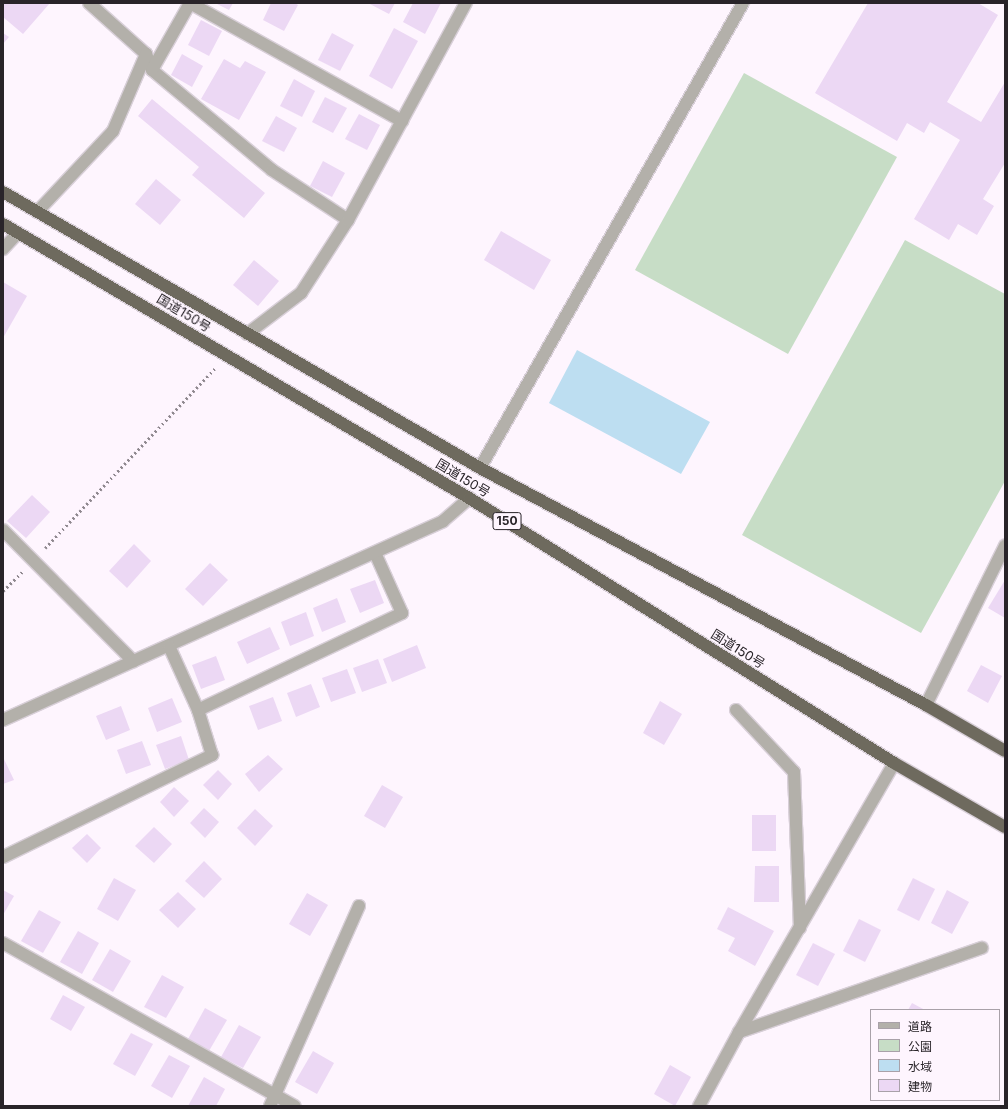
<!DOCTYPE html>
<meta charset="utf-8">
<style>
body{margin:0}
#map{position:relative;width:1008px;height:1109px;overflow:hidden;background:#fef5fe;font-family:Inter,"Noto Sans JP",sans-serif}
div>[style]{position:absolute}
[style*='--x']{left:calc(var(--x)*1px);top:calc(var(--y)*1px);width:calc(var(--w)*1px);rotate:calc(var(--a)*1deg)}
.green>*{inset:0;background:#c7ddc6}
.water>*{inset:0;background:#bddef1}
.building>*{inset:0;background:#ecd8f4}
.path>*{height:2.5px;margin-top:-1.25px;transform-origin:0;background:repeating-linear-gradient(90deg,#8f888f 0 2px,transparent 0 5px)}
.roads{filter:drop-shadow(1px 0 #d8cfd8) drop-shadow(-1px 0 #d8cfd8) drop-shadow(0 1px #d8cfd8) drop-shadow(0 -1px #d8cfd8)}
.minor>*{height:12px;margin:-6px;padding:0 6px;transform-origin:6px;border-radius:6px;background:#b3b0aa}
.trunk>*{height:12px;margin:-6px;padding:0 6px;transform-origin:6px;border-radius:6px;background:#6e6a5e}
span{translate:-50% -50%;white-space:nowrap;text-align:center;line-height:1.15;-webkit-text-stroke:3px #fef5fe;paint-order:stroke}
.shield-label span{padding:1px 3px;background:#fef5fe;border:1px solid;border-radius:3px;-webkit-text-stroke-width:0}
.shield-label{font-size:12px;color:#292429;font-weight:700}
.street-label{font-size:13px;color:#292429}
.frame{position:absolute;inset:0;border:4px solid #292429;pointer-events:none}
.legend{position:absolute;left:870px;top:1009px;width:130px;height:92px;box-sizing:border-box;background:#fef5fe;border:1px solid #a9a1a9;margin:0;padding:5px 7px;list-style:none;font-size:12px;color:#292429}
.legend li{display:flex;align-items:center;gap:8px;height:20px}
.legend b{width:20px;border:1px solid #a9a1a9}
</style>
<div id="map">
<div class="green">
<div style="clip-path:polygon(744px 73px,897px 157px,788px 354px,635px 270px)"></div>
<div style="clip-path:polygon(905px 240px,1005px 294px,1005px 481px,921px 633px,742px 535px)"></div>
</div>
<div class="water">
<div style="clip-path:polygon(577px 350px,710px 422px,681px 474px,549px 403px)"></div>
</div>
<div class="building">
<div style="clip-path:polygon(3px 3px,50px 3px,23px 34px,3px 17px)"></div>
<div style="clip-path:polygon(215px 3px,233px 3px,229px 10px)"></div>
<div style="clip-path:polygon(271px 3px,295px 3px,298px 5px,284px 31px,263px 20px)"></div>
<div style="clip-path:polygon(368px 3px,395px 3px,389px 14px)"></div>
<div style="clip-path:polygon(413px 3px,441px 3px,425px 34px,403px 22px)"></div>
<div style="clip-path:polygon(868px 3px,978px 3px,998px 15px,947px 102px,981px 122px,1005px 82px,1005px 163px,983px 199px,994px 206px,977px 235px,958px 224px,949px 240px,914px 219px,960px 140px,930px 122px,924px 133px,907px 123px,897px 141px,815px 93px)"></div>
<div style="clip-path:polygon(201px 20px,222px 31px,209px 56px,188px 45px)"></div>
<div style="clip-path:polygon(394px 28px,418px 41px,392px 89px,369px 76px)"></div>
<div style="clip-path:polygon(3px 33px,9px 37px,3px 44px)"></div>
<div style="clip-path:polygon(332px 33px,354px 45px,340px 71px,318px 60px)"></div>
<div style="clip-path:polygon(182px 54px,203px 66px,192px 87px,171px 75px)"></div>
<div style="clip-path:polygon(224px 59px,240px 68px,245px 61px,266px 72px,239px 120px,201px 99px)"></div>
<div style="clip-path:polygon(294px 79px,315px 91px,302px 117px,280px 106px)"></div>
<div style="clip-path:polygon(325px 97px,347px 108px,333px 133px,312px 122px)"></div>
<div style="clip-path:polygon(152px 99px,265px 193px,244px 218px,192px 175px,199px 167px,138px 116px)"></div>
<div style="clip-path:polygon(359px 114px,380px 125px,367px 150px,345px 139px)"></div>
<div style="clip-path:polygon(276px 116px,297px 128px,284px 152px,262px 141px)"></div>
<div style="clip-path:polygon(323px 161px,345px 173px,332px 197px,310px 186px)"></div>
<div style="clip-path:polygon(156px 179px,181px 200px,160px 225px,135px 204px)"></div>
<div style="clip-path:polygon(501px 231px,551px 260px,534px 290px,484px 260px)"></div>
<div style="clip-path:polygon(254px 260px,279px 281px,258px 306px,233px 285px)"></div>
<div style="clip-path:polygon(3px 282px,27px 296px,3px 338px)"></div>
<div style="clip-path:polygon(32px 495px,50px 512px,26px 538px,7px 521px)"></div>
<div style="clip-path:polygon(134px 544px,151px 561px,127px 588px,109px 571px)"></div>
<div style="clip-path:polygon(210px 563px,228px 580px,203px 606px,185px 589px)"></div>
<div style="clip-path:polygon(375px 580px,384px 603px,360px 613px,350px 589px)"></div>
<div style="clip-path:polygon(1005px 580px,1005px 618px,988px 608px)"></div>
<div style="clip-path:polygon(337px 598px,346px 622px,322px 632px,313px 608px)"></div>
<div style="clip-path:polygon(306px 612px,314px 636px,290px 646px,281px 622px)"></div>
<div style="clip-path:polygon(270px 627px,280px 649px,247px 664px,237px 642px)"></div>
<div style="clip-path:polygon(417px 645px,426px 668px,392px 682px,383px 659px)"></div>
<div style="clip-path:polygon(216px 656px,225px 680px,201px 689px,192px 665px)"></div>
<div style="clip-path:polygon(378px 659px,387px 683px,362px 692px,353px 668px)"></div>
<div style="clip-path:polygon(981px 665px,1002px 676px,988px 703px,967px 691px)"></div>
<div style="clip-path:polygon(347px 669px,356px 693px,331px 702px,322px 678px)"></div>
<div style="clip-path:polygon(311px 684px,320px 707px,296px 717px,287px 693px)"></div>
<div style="clip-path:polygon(273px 697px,282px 721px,258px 730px,249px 706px)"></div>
<div style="clip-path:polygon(172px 698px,182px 722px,157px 732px,148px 708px)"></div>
<div style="clip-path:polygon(660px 701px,682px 714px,664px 745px,643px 733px)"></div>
<div style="clip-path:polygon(121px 706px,130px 730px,106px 740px,96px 716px)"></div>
<div style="clip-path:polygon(181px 736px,189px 760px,165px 769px,156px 745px)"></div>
<div style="clip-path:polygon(142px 741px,151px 765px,126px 774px,117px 750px)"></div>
<div style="clip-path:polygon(268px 755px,283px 769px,259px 792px,245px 774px)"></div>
<div style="clip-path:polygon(3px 757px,14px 780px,3px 784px)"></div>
<div style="clip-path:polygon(218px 770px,232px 784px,218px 800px,203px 785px)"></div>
<div style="clip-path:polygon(382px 785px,403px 797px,385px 828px,364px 816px)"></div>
<div style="clip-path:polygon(174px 787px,189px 801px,174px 817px,160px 802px)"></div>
<div style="clip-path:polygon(204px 808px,219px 822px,205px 838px,190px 823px)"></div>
<div style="clip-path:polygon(255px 809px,273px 826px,255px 846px,237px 828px)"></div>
<div style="clip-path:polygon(752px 815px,776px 815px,776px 851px,752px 851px)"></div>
<div style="clip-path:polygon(154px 827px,172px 844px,154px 863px,135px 846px)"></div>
<div style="clip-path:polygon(87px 834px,101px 848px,87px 863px,72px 848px)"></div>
<div style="clip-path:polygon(204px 861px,222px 879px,204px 898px,185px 881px)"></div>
<div style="clip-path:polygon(755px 866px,779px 866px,779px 902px,754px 902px)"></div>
<div style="clip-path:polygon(114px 878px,136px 890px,118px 921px,97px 909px)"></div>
<div style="clip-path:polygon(913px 878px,935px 889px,919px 921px,897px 910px)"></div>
<div style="clip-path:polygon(3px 890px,14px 896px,3px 915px)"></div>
<div style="clip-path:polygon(947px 890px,969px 902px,952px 934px,931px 923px)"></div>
<div style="clip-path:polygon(178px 892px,196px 909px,178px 928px,159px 910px)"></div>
<div style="clip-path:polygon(307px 893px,328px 905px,310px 936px,289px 924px)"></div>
<div style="clip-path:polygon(728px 907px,774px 931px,755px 966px,728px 951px,735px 938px,717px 929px)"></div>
<div style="clip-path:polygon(39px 910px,61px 922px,43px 953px,21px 941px)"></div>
<div style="clip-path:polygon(859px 919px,881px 930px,865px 962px,843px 951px)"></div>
<div style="clip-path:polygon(78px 931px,99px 943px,82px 974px,60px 962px)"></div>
<div style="clip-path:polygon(813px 943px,835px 954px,818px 986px,796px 975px)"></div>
<div style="clip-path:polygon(110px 949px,131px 961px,113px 992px,92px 980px)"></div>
<div style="clip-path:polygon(162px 975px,184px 987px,166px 1018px,144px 1007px)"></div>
<div style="clip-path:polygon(63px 995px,85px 1007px,71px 1031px,50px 1019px)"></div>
<div style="clip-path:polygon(912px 1003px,925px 1010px,908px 1010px)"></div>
<div style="clip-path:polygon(205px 1008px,227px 1020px,209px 1051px,188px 1039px)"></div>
<div style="clip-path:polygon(239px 1025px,261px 1037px,243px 1068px,221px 1057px)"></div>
<div style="clip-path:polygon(131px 1033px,153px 1044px,135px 1076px,113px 1064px)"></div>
<div style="clip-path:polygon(313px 1051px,334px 1063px,317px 1094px,295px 1082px)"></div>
<div style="clip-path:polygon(169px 1055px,190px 1066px,172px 1098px,151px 1086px)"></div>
<div style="clip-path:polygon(670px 1065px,691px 1077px,675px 1106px,654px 1094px)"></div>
<div style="clip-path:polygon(204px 1077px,225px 1089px,216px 1106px,188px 1106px)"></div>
</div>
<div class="path">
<div style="--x:45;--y:548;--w:249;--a:-46.6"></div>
<div style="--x:3;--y:591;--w:27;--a:-45"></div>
</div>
<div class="roads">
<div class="minor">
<div style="--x:89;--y:3;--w:76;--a:41.8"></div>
<div style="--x:146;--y:54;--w:17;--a:69"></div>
<div style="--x:152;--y:70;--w:156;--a:39.8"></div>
<div style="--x:272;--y:170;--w:91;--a:33.3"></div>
<div style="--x:190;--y:3;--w:243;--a:29.1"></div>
<div style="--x:152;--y:70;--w:77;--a:-60.4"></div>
<div style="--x:37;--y:212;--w:111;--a:-46.8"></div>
<div style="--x:113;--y:131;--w:84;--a:-66.8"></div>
<div style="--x:3;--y:249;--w:22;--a:-47"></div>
<div style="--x:247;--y:334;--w:68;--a:-37.2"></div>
<div style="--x:301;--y:293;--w:87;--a:-57.2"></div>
<div style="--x:348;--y:220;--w:247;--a:-61.5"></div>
<div style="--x:480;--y:468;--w:534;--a:-60.51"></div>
<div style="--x:3;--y:530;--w:185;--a:45.2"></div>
<div style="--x:926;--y:705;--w:178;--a:-63.6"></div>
<div style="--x:198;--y:710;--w:226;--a:-25.4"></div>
<div style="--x:402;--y:613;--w:66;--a:-114.2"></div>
<div style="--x:736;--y:710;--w:85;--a:46.9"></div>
<div style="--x:794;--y:772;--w:156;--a:87.8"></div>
<div style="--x:3;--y:720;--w:483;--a:-24.3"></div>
<div style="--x:443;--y:521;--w:35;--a:-41"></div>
<div style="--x:3;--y:857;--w:233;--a:-26"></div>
<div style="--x:212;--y:755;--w:47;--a:-107.3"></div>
<div style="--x:198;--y:710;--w:70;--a:-114.4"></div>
<div style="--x:3;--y:943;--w:334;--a:29.2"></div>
<div style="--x:739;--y:1032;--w:257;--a:-19.1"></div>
<div style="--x:270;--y:1106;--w:219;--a:-66"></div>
<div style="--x:699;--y:1106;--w:84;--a:-61.6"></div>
<div style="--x:739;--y:1032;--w:310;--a:-60"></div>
</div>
<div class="trunk">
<div style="--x:3;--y:192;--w:551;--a:30.05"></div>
<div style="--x:480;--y:468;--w:505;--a:27.99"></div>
<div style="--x:926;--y:705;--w:91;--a:30.2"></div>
<div style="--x:3;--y:224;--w:541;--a:30.45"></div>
<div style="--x:469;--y:498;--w:501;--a:31.94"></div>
<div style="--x:894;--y:763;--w:128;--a:30"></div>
</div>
</div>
<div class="shield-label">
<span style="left:507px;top:521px">150</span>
</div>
<div class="street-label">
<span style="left:184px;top:313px;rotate:31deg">国道150号</span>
<span style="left:463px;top:478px;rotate:31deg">国道150号</span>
<span style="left:738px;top:649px;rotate:32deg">国道150号</span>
</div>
<div class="frame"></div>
<ul class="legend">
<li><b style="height:5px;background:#b3b0aa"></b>道路</li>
<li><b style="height:11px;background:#c7ddc6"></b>公園</li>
<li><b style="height:11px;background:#bddef1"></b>水域</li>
<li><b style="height:11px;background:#ecd8f4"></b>建物</li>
</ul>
</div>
